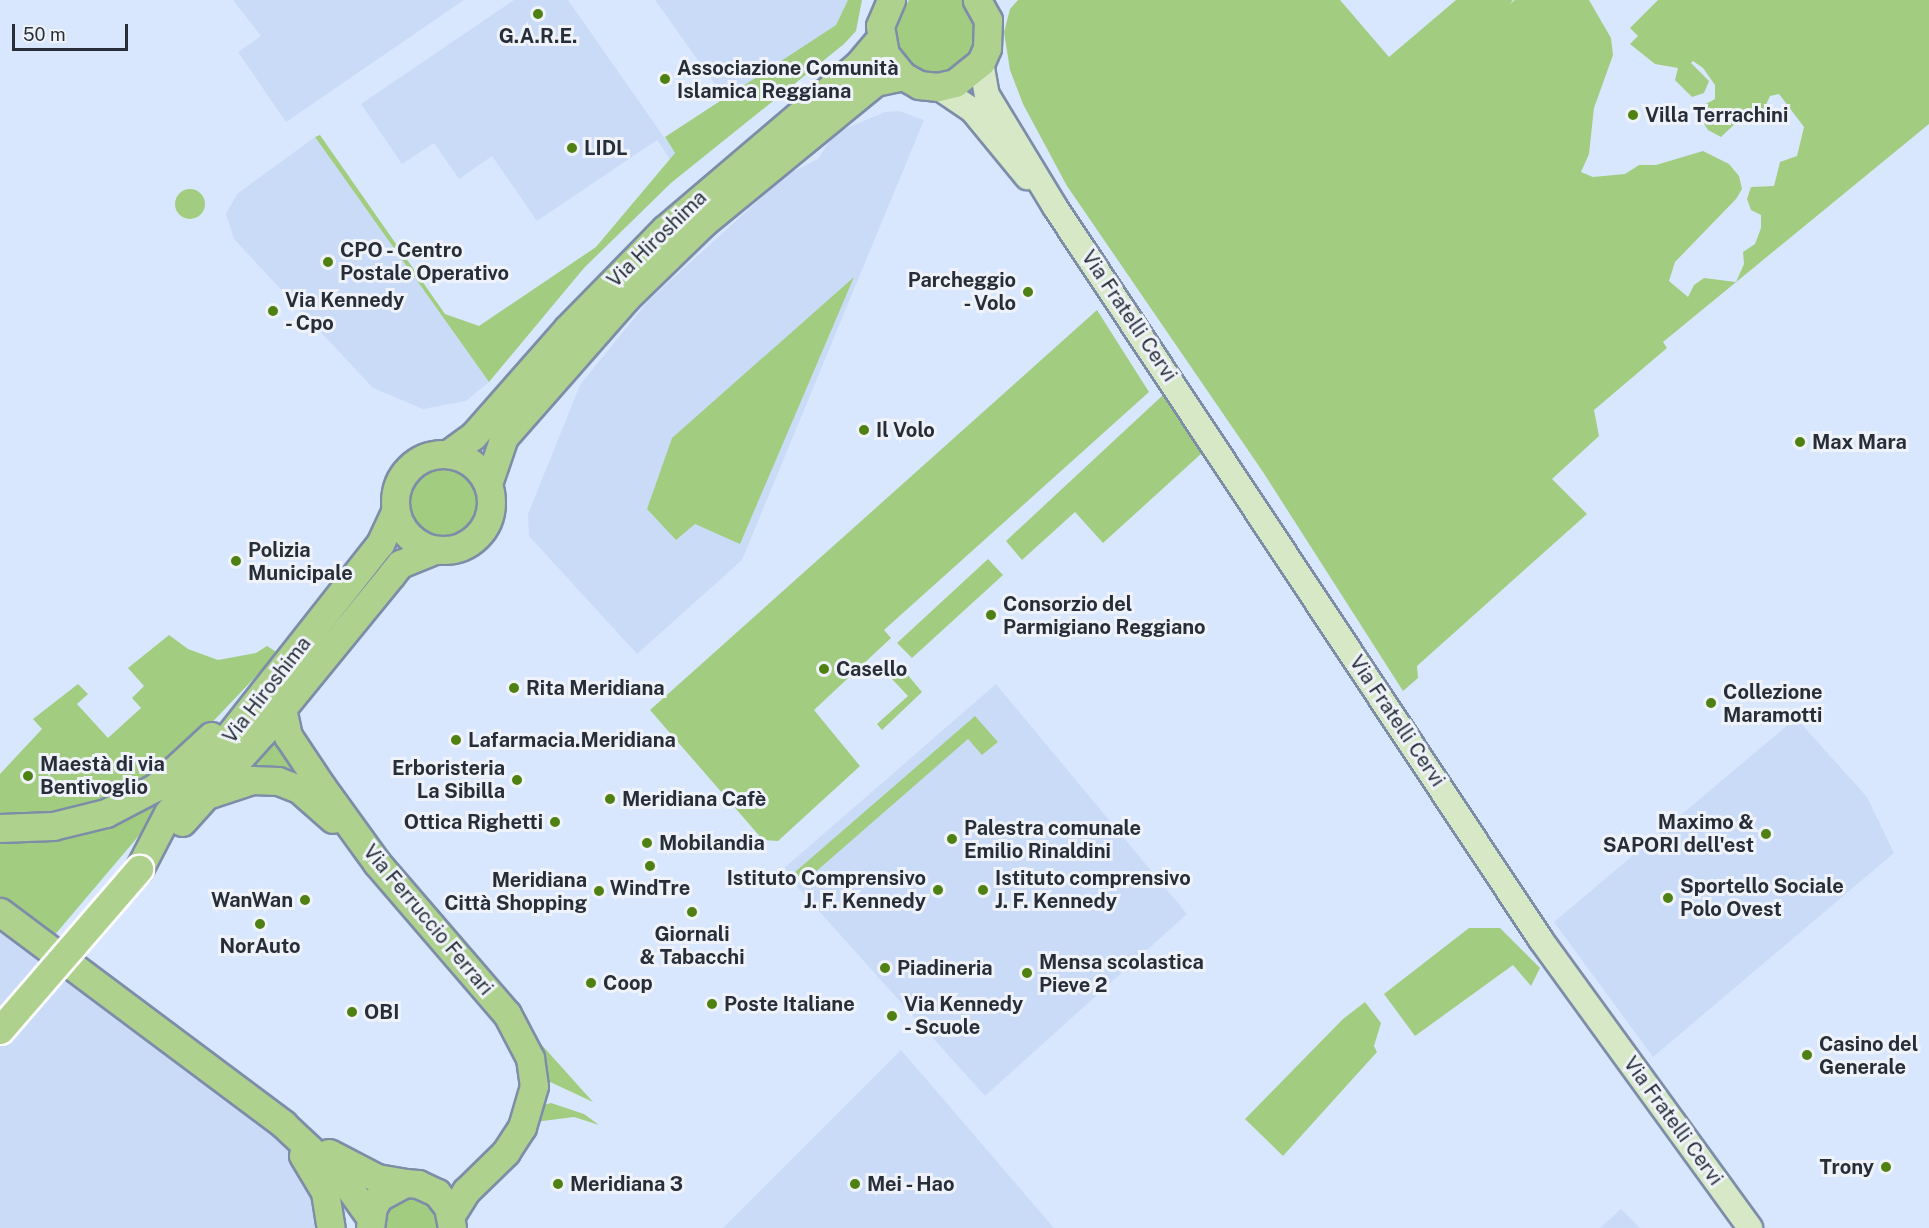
<!DOCTYPE html>
<meta charset="utf-8">
<style>
body{margin:0}
#map{position:relative;width:1929px;height:1228px;overflow:hidden;background:#d8e7fe;font-family:"Public Sans",sans-serif}
div>[style]{position:absolute}
[style*='--x']{left:calc(var(--x)*1px);top:calc(var(--y)*1px);width:calc(var(--w)*1px);rotate:calc(var(--a)*1deg)}
.built>*{inset:0;background:#cadbf8}
.green>*{inset:0;background:#a2cd81}
.round{border-radius:50%}
.roads{filter:drop-shadow(2px 0 #7d8da8) drop-shadow(-2px 0 #7d8da8) drop-shadow(0 2px #7d8da8) drop-shadow(0 -2px #7d8da8)}
.secondary>*{height:24px;margin:-12px;padding:0 12px;transform-origin:12px;border-radius:12px;background:#d7e8c6}
.primary>*{height:27px;margin:-13.5px;padding:0 13.5px;transform-origin:13.5px;border-radius:13.5px;background:#afd18e}
.primary>.ring{margin:-13.5px;padding:0;box-sizing:content-box;background:none;border:27px solid #afd18e;border-radius:50%}
.bridges{filter:drop-shadow(2px 0 #fff) drop-shadow(-2px 0 #fff) drop-shadow(0 2px #fff) drop-shadow(0 -2px #fff)}
.primary-bridge>*{height:27px;margin:-13.5px;padding:0 13.5px;transform-origin:13.5px;border-radius:13.5px;background:#afd18e}
.dots>*{width:16px;height:16px;translate:-50% -50%;box-sizing:border-box;border:3px solid #eff3f9;border-radius:50%}
span{translate:-50% -50%;white-space:nowrap;text-align:center;line-height:1.15;-webkit-text-stroke:6px #eff3f9;paint-order:stroke}
.poi-label{font-size:20px;color:#272e39;font-weight:700}
.left{translate:0 -50%;text-align:left}
.right{translate:-100% -50%;text-align:right}
.street-label{font-size:20px;color:#272e39}
.scale{position:absolute;left:12px;top:24px;width:116px;height:27px;box-sizing:border-box;border:3px solid #272e39;border-top:0;padding-left:8px;font-size:18px;line-height:21px;white-space:nowrap;color:#272e39;-webkit-text-stroke:4px #eff3f9;paint-order:stroke}
</style>
<div id="map">
<div class="built">
<div style="clip-path:polygon(233px 0,464px 0,286px 122px,238px 52px,261px 36px)"></div>
<div style="clip-path:polygon(514px 0,568px 0,675px 153px,670px 159px,657px 140px,537px 221px,492px 156px,459px 179px,434px 143px,402px 164px,361px 104px)"></div>
<div style="clip-path:polygon(655px 0,848px 0,836px 25px,725px 98px)"></div>
<div style="clip-path:polygon(899px 111px,924px 120px,742px 560px,637px 654px,529px 536px,528px 514px,580px 385px,648px 301px,785px 176px,818px 159px,835px 133px,885px 112px)"></div>
<div style="clip-path:polygon(315px 137px,489px 382px,466px 401px,423px 409px,373px 388px,234px 239px,226px 214px,237px 194px)"></div>
<div style="clip-path:polygon(996px 684px,1187px 914px,985px 1096px,782px 870px)"></div>
<div style="clip-path:polygon(1796px 718px,1867px 797px,1894px 853px,1653px 1057px,1554px 922px)"></div>
<div style="clip-path:polygon(0 927px,270px 1134px,296px 1158px,313px 1183px,325px 1228px,0 1228px)"></div>
<div style="clip-path:polygon(901px 1050px,1054px 1228px,723px 1228px)"></div>
<div style="clip-path:polygon(1621px 1209px,1640px 1228px,1600px 1228px)"></div>
</div>
<div class="green">
<div style="clip-path:polygon(848px 0,862px 0,856px 31px,844px 44px,671px 183px,584px 268px,489px 382px,315px 137px,320px 135px,445px 314px,479px 326px,596px 247px,675px 153px,665px 137px,836px 25px)"></div>
<div style="clip-path:polygon(909px 0,963px 0,971px 9px,977px 21px,975px 47px,958px 67px,933px 73px,919px 70px,898px 51px,895px 22px)"></div>
<div style="clip-path:polygon(1018px 0,1340px 0,1389px 57px,1456px 0,1513px 0,1510px 4px,1515px 0,1589px 0,1611px 38px,1613px 55px,1594px 108px,1589px 154px,1581px 172px,1593px 177px,1625px 174px,1639px 165px,1656px 165px,1703px 151px,1729px 164px,1739px 176px,1742px 189px,1736px 199px,1675px 262px,1669px 281px,1688px 297px,1694px 285px,1704px 278px,1736px 282px,1744px 264px,1743px 252px,1755px 244px,1761px 228px,1761px 215px,1751px 210px,1747px 199px,1751px 187px,1774px 186px,1780px 162px,1797px 156px,1804px 127px,1779px 94px,1770px 96px,1764px 109px,1741px 118px,1721px 137px,1708px 130px,1699px 116px,1702px 106px,1715px 99px,1715px 85px,1703px 68px,1693px 61px,1691px 63px,1709px 81px,1704px 93px,1692px 97px,1675px 80px,1678px 68px,1655px 64px,1630px 44px,1638px 36px,1630px 28px,1658px 0,1929px 0,1929px 124px,1663px 342px,1667px 348px,1594px 410px,1599px 436px,1552px 479px,1587px 514px,1417px 666px,1418px 678px,1403px 691px,1263px 472px,1067px 186px,1023px 104px,1010px 70px,1004px 32px,1010px 9px)"></div>
<div class="round" style="left:175px;top:189px;width:30px;height:30px"></div>
<div style="clip-path:polygon(854px 277px,740px 544px,695px 524px,676px 540px,647px 509px,672px 438px)"></div>
<div style="clip-path:polygon(1097px 310px,1149px 392px,884px 630px,891px 638px,814px 710px,860px 766px,778px 841px,763px 840px,650px 710px)"></div>
<div style="clip-path:polygon(1163px 395px,1202px 453px,1103px 543px,1075px 512px,1022px 560px,1006px 541px)"></div>
<div class="round" style="left:407px;top:467px;width:72px;height:72px"></div>
<div style="clip-path:polygon(988px 559px,1003px 575px,912px 658px,897px 643px)"></div>
<div style="clip-path:polygon(169px 635px,188px 649px,218px 660px,256px 653px,267px 646px,278px 653px,181px 755px,102px 807px,0 822px,0 774px,42px 729px,33px 719px,78px 684px,88px 694px,77px 704px,108px 738px,141px 708px,132px 698px,144px 686px,128px 668px)"></div>
<div style="clip-path:polygon(902px 668px,922px 692px,882px 730px,877px 724px,908px 696px,892px 679px)"></div>
<div style="clip-path:polygon(975px 716px,998px 742px,982px 755px,968px 739px,804px 882px,795px 872px)"></div>
<div style="clip-path:polygon(278px 719px,303px 775px,235px 772px)"></div>
<div style="clip-path:polygon(192px 773px,53px 937px,0 898px,0 835px)"></div>
<div style="clip-path:polygon(1469px 928px,1500px 928px,1540px 968px,1531px 986px,1513px 965px,1415px 1036px,1384px 994px)"></div>
<div style="clip-path:polygon(1365px 1002px,1381px 1023px,1374px 1046px,1377px 1052px,1283px 1156px,1245px 1119px,1343px 1019px)"></div>
<div style="clip-path:polygon(532px 1034px,593px 1102px,548px 1081px)"></div>
<div style="clip-path:polygon(551px 1103px,584px 1114px,599px 1125px,574px 1117px,535px 1122px,543px 1105px)"></div>
<div style="clip-path:polygon(417px 1194px,437px 1210px,439px 1228px,382px 1228px,387px 1206px,397px 1197px)"></div>
</div>
<div class="roads">
<div class="secondary">
<div style="--x:981;--y:62;--w:34;--a:80"></div>
<div style="--x:987;--y:95;--w:131;--a:58.7"></div>
<div style="--x:1055;--y:207;--w:879;--a:56.45"></div>
<div style="--x:1541;--y:940;--w:356;--a:54"></div>
<div style="--x:938;--y:87;--w:41;--a:34.1"></div>
<div style="--x:972;--y:110;--w:87;--a:50.6"></div>
</div>
<div class="primary">
<div style="--x:891;--y:0;--w:28;--a:113"></div>
<div style="--x:880;--y:26;--w:28;--a:80"></div>
<div style="--x:885;--y:54;--w:28;--a:51"></div>
<div style="--x:903;--y:76;--w:18;--a:29"></div>
<div style="--x:919;--y:85;--w:19;--a:6"></div>
<div style="--x:938;--y:87;--w:17;--a:-13"></div>
<div style="--x:955;--y:83;--w:33;--a:-39"></div>
<div style="--x:981;--y:62;--w:15;--a:-67"></div>
<div style="--x:987;--y:48;--w:28;--a:-88"></div>
<div style="--x:988;--y:20;--w:23;--a:-119"></div>
<div class="ring" style="left:395px;top:454px;width:69px;height:69px"></div>
<div style="--x:448;--y:454;--w:31;--a:-36"></div>
<div style="--x:473;--y:436;--w:142;--a:-48.7"></div>
<div style="--x:567;--y:329;--w:140;--a:-45.6"></div>
<div style="--x:665;--y:229;--w:253;--a:-40.4"></div>
<div style="--x:858;--y:65;--w:35;--a:-50"></div>
<div style="--x:488;--y:484;--w:50;--a:-71.2"></div>
<div style="--x:504;--y:437;--w:185;--a:-48.7"></div>
<div style="--x:626;--y:298;--w:107;--a:-44.2"></div>
<div style="--x:703;--y:223;--w:222;--a:-39.3"></div>
<div style="--x:875;--y:82;--w:29;--a:-12"></div>
<div style="--x:282;--y:708;--w:29;--a:78"></div>
<div style="--x:288;--y:736;--w:61;--a:56.3"></div>
<div style="--x:322;--y:787;--w:94;--a:54.1"></div>
<div style="--x:377;--y:863;--w:199;--a:49.3"></div>
<div style="--x:507;--y:1014;--w:50;--a:62.4"></div>
<div style="--x:530;--y:1058;--w:28;--a:82"></div>
<div style="--x:534;--y:1086;--w:43;--a:106.3"></div>
<div style="--x:522;--y:1127;--w:30;--a:123"></div>
<div style="--x:506;--y:1152;--w:56;--a:135.7"></div>
<div style="--x:466;--y:1191;--w:28;--a:122"></div>
<div style="--x:210;--y:794;--w:44;--a:-18.4"></div>
<div style="--x:252;--y:780;--w:26;--a:2"></div>
<div style="--x:278;--y:781;--w:22;--a:21"></div>
<div style="--x:299;--y:789;--w:45;--a:41.4"></div>
<div style="--x:182;--y:822;--w:121;--a:-48"></div>
<div style="--x:263;--y:732;--w:203;--a:-50.8"></div>
<div style="--x:391;--y:575;--w:14;--a:-51"></div>
<div style="--x:400;--y:564;--w:38;--a:-22"></div>
<div style="--x:0;--y:828;--w:53;--a:-2.2"></div>
<div style="--x:53;--y:826;--w:55;--a:-13.8"></div>
<div style="--x:106;--y:813;--w:56;--a:-27.5"></div>
<div style="--x:156;--y:787;--w:75;--a:-42.8"></div>
<div style="--x:139;--y:869;--w:63;--a:-62.6"></div>
<div style="--x:168;--y:813;--w:342;--a:-51.8"></div>
<div style="--x:380;--y:544;--w:35;--a:-65"></div>
<div style="--x:0;--y:912;--w:354;--a:36.8"></div>
<div style="--x:283;--y:1124;--w:85;--a:43.1"></div>
<div style="--x:345;--y:1182;--w:43;--a:54.5"></div>
<div style="--x:329;--y:1153;--w:54;--a:27.5"></div>
<div style="--x:377;--y:1178;--w:28;--a:10"></div>
<div style="--x:303;--y:1155;--w:43;--a:59.3"></div>
<div style="--x:325;--y:1192;--w:36;--a:81"></div>
<div style="--x:370;--y:1228;--w:21;--a:-82"></div>
<div style="--x:373;--y:1207;--w:12;--a:-59"></div>
<div style="--x:379;--y:1197;--w:30;--a:-28"></div>
<div style="--x:405;--y:1183;--w:13;--a:4"></div>
<div style="--x:418;--y:1184;--w:21;--a:25"></div>
<div style="--x:437;--y:1193;--w:18;--a:52"></div>
<div style="--x:448;--y:1207;--w:21;--a:79"></div>
</div>
</div>
<div class="bridges">
<div class="primary-bridge">
<div style="--x:0;--y:1030;--w:213;--a:-49.2"></div>
</div>
</div>
<div class="dots">
<div style="left:538px;top:14px;background:#4f8112"></div>
<div style="left:665px;top:79px;background:#4f8112"></div>
<div style="left:1633px;top:115px;background:#4f8112"></div>
<div style="left:572px;top:148px;background:#4f8112"></div>
<div style="left:328px;top:262px;background:#4f8112"></div>
<div style="left:1028px;top:292px;background:#4f8112"></div>
<div style="left:273px;top:311px;background:#4f8112"></div>
<div style="left:864px;top:430px;background:#4f8112"></div>
<div style="left:1800px;top:442px;background:#4f8112"></div>
<div style="left:236px;top:561px;background:#4f8112"></div>
<div style="left:991px;top:615px;background:#4f8112"></div>
<div style="left:824px;top:669px;background:#4f8112"></div>
<div style="left:514px;top:688px;background:#4f8112"></div>
<div style="left:1711px;top:703px;background:#4f8112"></div>
<div style="left:456px;top:740px;background:#4f8112"></div>
<div style="left:28px;top:776px;background:#4f8112"></div>
<div style="left:517px;top:780px;background:#4f8112"></div>
<div style="left:610px;top:799px;background:#4f8112"></div>
<div style="left:555px;top:822px;background:#4f8112"></div>
<div style="left:1766px;top:834px;background:#4f8112"></div>
<div style="left:952px;top:839px;background:#4f8112"></div>
<div style="left:647px;top:843px;background:#4f8112"></div>
<div style="left:650px;top:866px;background:#4f8112"></div>
<div style="left:938px;top:890px;background:#4f8112"></div>
<div style="left:983px;top:890px;background:#4f8112"></div>
<div style="left:599px;top:891px;background:#4f8112"></div>
<div style="left:1668px;top:898px;background:#4f8112"></div>
<div style="left:305px;top:900px;background:#4f8112"></div>
<div style="left:692px;top:912px;background:#4f8112"></div>
<div style="left:260px;top:924px;background:#4f8112"></div>
<div style="left:885px;top:968px;background:#4f8112"></div>
<div style="left:1027px;top:973px;background:#4f8112"></div>
<div style="left:591px;top:983px;background:#4f8112"></div>
<div style="left:712px;top:1004px;background:#4f8112"></div>
<div style="left:352px;top:1012px;background:#4f8112"></div>
<div style="left:892px;top:1016px;background:#4f8112"></div>
<div style="left:1807px;top:1055px;background:#4f8112"></div>
<div style="left:1886px;top:1167px;background:#4f8112"></div>
<div style="left:558px;top:1184px;background:#4f8112"></div>
<div style="left:855px;top:1184px;background:#4f8112"></div>
</div>
<div class="poi-label">
<span style="left:538px;top:36px">G.A.R.E.</span>
<span class="left" style="left:677px;top:80px">Associazione Comunità<br>Islamica Reggiana</span>
<span class="left" style="left:1645px;top:115px">Villa Terrachini</span>
<span class="left" style="left:584px;top:148px">LIDL</span>
<span class="left" style="left:340px;top:262px">CPO - Centro<br>Postale Operativo</span>
<span class="right" style="left:1016px;top:292px">Parcheggio<br>- Volo</span>
<span class="left" style="left:285px;top:312px">Via Kennedy<br>- Cpo</span>
<span class="left" style="left:876px;top:430px">Il Volo</span>
<span class="left" style="left:1812px;top:442px">Max Mara</span>
<span class="left" style="left:248px;top:562px">Polizia<br>Municipale</span>
<span class="left" style="left:1003px;top:616px">Consorzio del<br>Parmigiano Reggiano</span>
<span class="left" style="left:836px;top:669px">Casello</span>
<span class="left" style="left:526px;top:688px">Rita Meridiana</span>
<span class="left" style="left:1723px;top:704px">Collezione<br>Maramotti</span>
<span class="left" style="left:468px;top:740px">Lafarmacia.Meridiana</span>
<span class="left" style="left:40px;top:776px">Maestà di via<br>Bentivoglio</span>
<span class="right" style="left:505px;top:780px">Erboristeria<br>La Sibilla</span>
<span class="left" style="left:622px;top:799px">Meridiana Cafè</span>
<span class="right" style="left:543px;top:822px">Ottica Righetti</span>
<span class="right" style="left:1754px;top:834px">Maximo &amp;<br>SAPORI dell'est</span>
<span class="left" style="left:964px;top:840px">Palestra comunale<br>Emilio Rinaldini</span>
<span class="left" style="left:659px;top:843px">Mobilandia</span>
<span class="right" style="left:926px;top:890px">Istituto Comprensivo<br>J. F. Kennedy</span>
<span class="left" style="left:995px;top:890px">Istituto comprensivo<br>J. F. Kennedy</span>
<span class="right" style="left:587px;top:892px">Meridiana<br>Città Shopping</span>
<span class="left" style="left:1680px;top:898px">Sportello Sociale<br>Polo Ovest</span>
<span style="left:650px;top:888px">WindTre</span>
<span class="right" style="left:293px;top:900px">WanWan</span>
<span style="left:692px;top:946px">Giornali<br>&amp; Tabacchi</span>
<span style="left:260px;top:946px">NorAuto</span>
<span class="left" style="left:1039px;top:974px">Mensa scolastica<br>Pieve 2</span>
<span class="left" style="left:897px;top:968px">Piadineria</span>
<span class="left" style="left:603px;top:983px">Coop</span>
<span class="left" style="left:724px;top:1004px">Poste Italiane</span>
<span class="left" style="left:904px;top:1016px">Via Kennedy<br>- Scuole</span>
<span class="left" style="left:364px;top:1012px">OBI</span>
<span class="left" style="left:1819px;top:1056px">Casino del<br>Generale</span>
<span class="right" style="left:1874px;top:1167px">Trony</span>
<span class="left" style="left:570px;top:1184px">Meridiana 3</span>
<span class="left" style="left:867px;top:1184px">Mei - Hao</span>
</div>
<div class="street-label">
<span style="left:657px;top:239px;rotate:-44deg">Via Hiroshima</span>
<span style="left:1129px;top:316px;rotate:56deg">Via Fratelli Cervi</span>
<span style="left:267px;top:690px;rotate:-52deg">Via Hiroshima</span>
<span style="left:1397px;top:721px;rotate:56deg">Via Fratelli Cervi</span>
<span style="left:428px;top:920px;rotate:50deg">Via Ferruccio Ferrari</span>
<span style="left:1673px;top:1121px;rotate:54deg">Via Fratelli Cervi</span>
</div>
<div class="scale">50 m</div>
</div>
